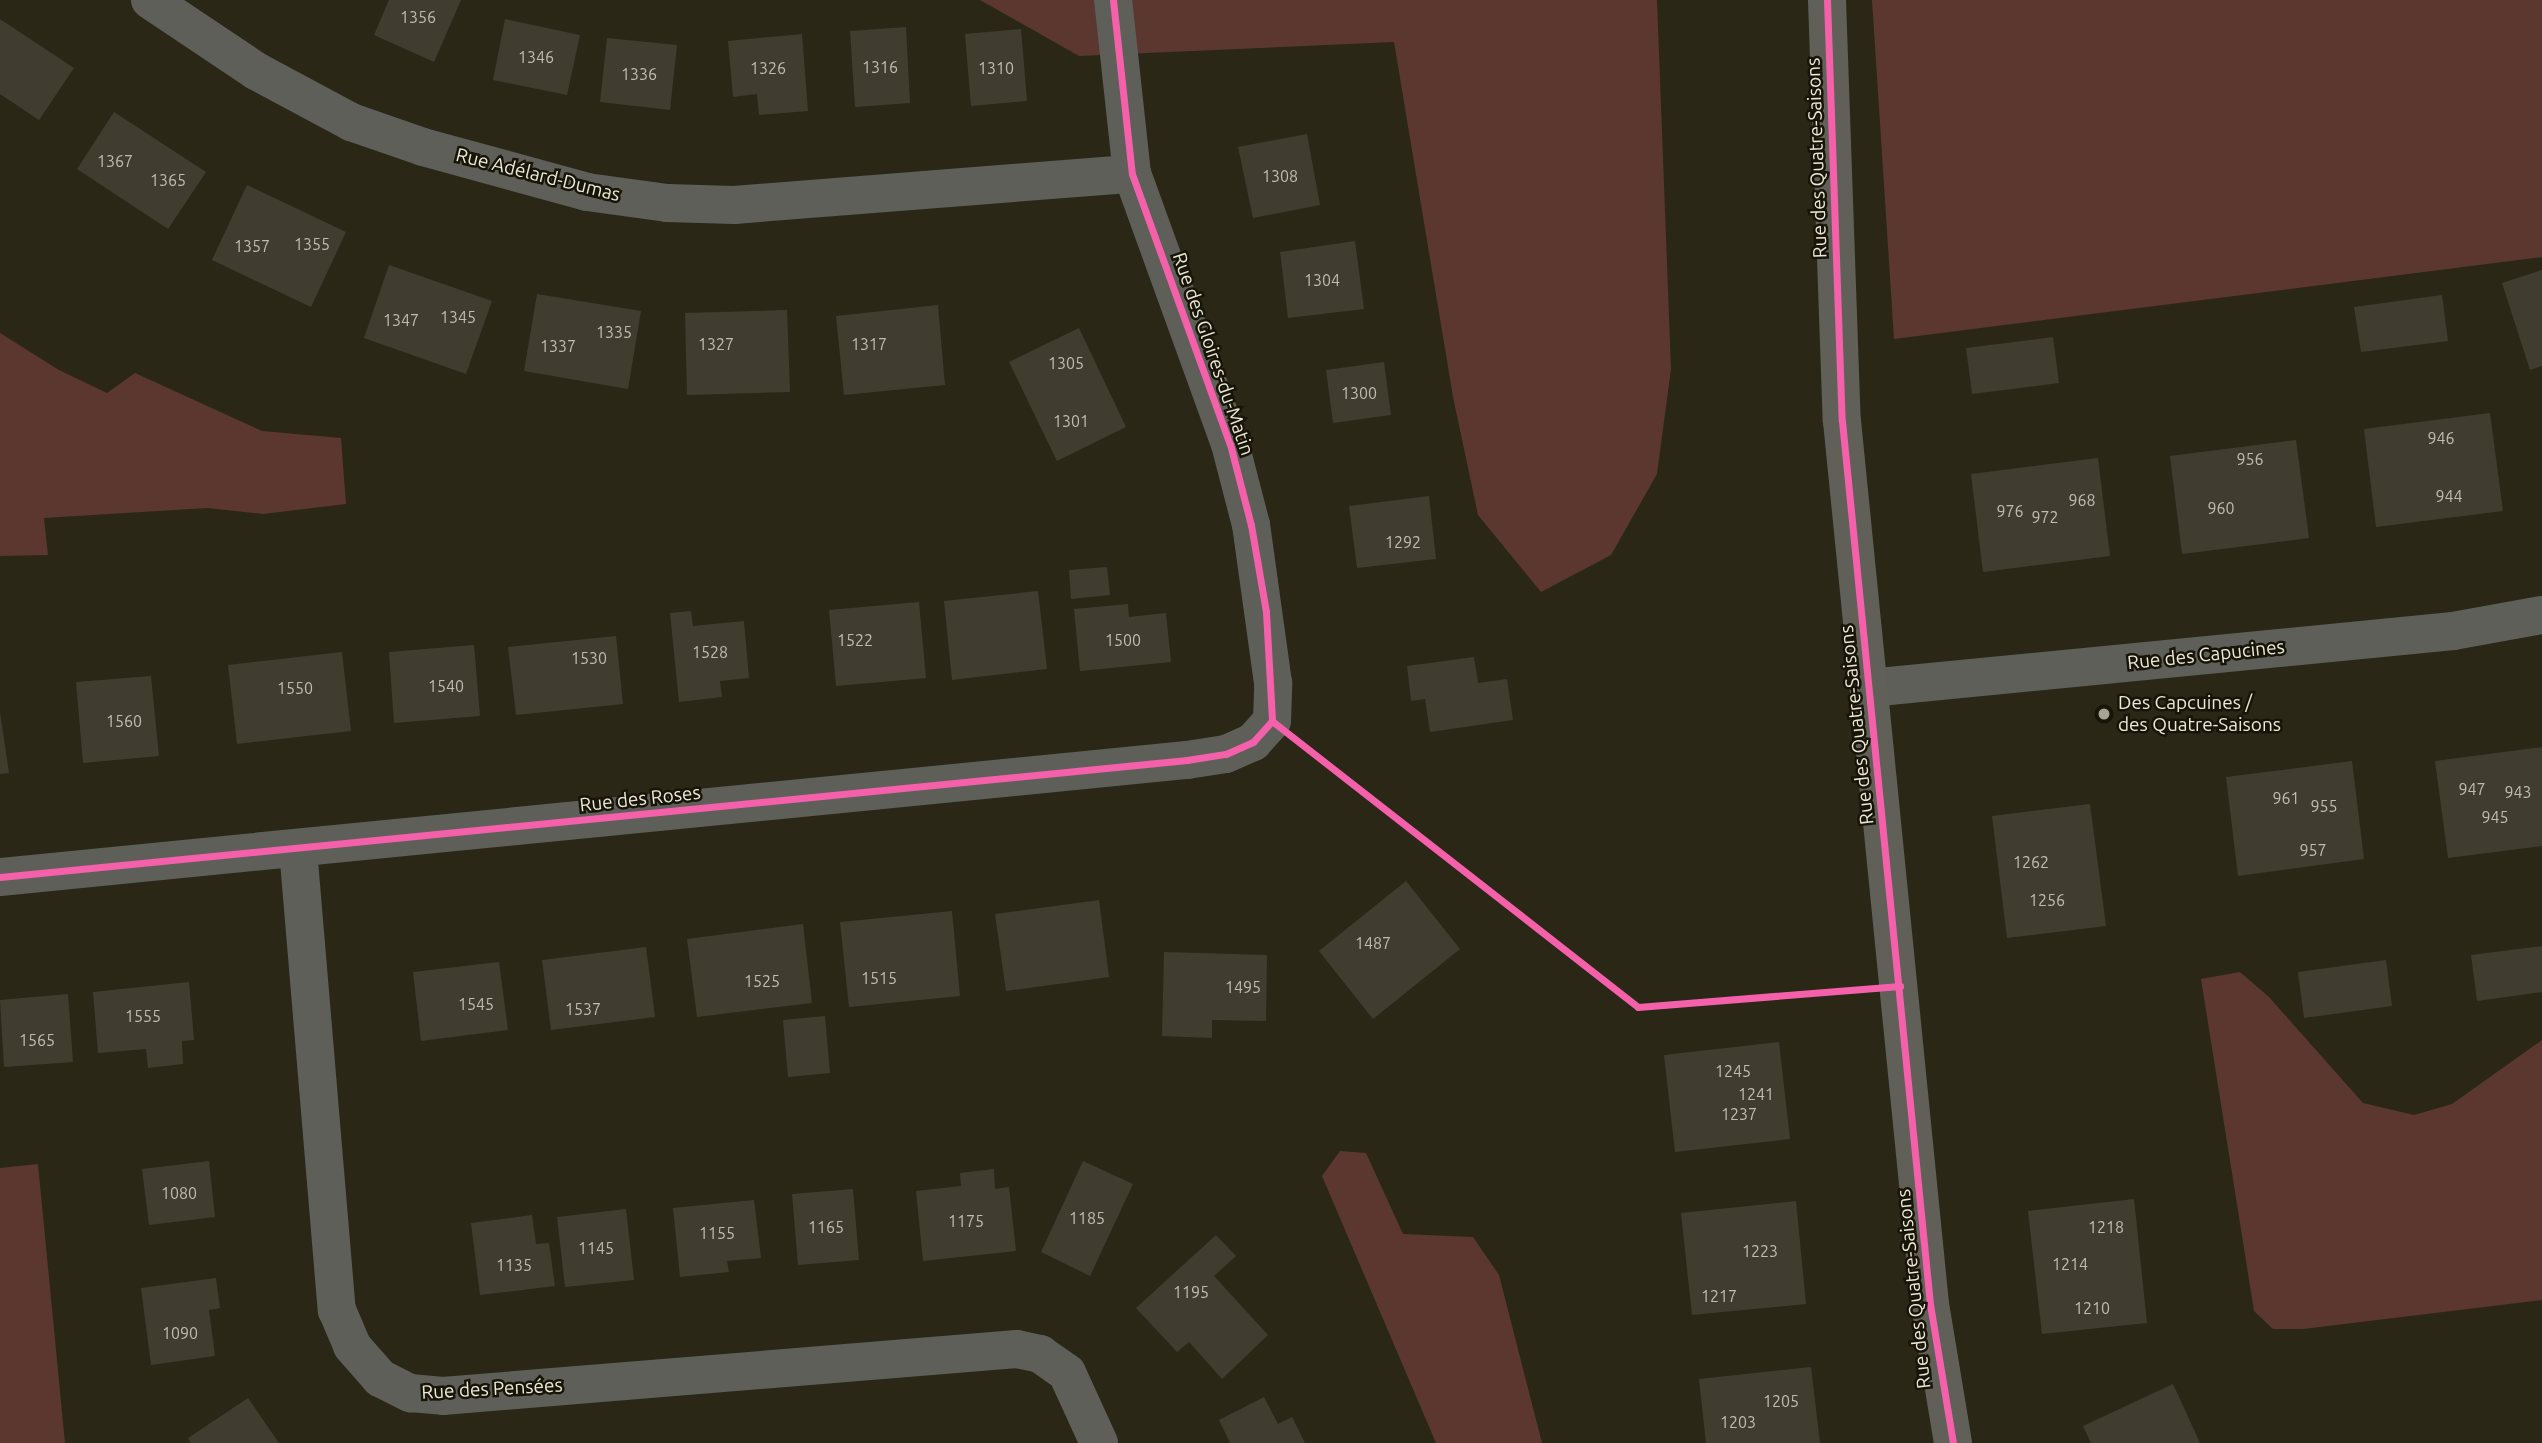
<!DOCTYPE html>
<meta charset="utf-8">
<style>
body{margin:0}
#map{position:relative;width:2542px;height:1443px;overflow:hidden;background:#2a2717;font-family:Ubuntu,sans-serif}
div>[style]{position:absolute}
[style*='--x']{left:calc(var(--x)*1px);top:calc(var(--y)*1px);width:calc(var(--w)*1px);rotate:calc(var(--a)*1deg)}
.green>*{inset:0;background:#5b3730}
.building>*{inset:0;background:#413c30}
.street>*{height:38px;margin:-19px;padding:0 19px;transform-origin:19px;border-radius:19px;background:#5e5f59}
.secondary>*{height:38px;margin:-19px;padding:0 19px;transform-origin:19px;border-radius:19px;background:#606058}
.cycleway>*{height:7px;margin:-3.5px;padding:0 3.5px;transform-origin:3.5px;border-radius:3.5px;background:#f560ab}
.dots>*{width:19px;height:19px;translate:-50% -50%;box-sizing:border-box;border:4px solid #171408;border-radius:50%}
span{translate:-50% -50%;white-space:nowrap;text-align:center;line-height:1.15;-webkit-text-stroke:5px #171408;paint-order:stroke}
.number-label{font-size:16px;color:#c1bdad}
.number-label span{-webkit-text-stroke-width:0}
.street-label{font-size:19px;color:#ece8d7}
.poi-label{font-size:19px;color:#ece8d7}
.left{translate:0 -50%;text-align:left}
</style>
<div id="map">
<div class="green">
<div style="clip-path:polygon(980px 0,1657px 0,1671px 369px,1657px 474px,1611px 555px,1541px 592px,1478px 515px,1453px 397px,1394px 42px,1079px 56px)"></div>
<div style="clip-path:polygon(1872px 0,2542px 0,2542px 257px,1894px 339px)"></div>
<div style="clip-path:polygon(0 333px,59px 370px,107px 393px,135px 373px,262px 431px,341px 438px,346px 504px,263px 514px,207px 508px,44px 518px,48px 555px,0 556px)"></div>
<div style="clip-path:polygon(2240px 972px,2269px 997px,2363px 1103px,2414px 1115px,2452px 1104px,2542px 1040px,2542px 1300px,2303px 1329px,2273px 1329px,2254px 1311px,2201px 979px)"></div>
<div style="clip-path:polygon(1340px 1151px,1366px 1153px,1403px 1234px,1473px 1237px,1499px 1275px,1542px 1443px,1436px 1443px,1322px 1176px)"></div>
<div style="clip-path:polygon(38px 1164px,65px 1443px,0 1443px,0 1168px)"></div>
</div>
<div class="building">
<div style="clip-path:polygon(389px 0,461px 0,434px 62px,374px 35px)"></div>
<div style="clip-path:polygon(0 19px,74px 68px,39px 120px,0 94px)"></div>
<div style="clip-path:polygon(505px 19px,580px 35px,567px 95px,493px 80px)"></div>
<div style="clip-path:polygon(906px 27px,910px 103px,855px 107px,850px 31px)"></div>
<div style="clip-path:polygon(1021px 29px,1027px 101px,971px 106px,965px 34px)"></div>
<div style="clip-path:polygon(802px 34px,808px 111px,759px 115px,757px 94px,733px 97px,728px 41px)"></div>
<div style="clip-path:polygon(607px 38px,677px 45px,670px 110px,600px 102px)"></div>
<div style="clip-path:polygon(114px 112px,206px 172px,168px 229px,77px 169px)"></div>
<div style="clip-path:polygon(1307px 134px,1320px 205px,1253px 218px,1238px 147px)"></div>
<div style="clip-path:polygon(247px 185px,346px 232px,311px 307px,212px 260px)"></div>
<div style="clip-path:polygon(1355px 241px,1364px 309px,1288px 318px,1280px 252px)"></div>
<div style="clip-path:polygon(389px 265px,492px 301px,466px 374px,364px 338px)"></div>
<div style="clip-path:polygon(2542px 270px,2542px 366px,2530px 370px,2502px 283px)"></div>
<div style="clip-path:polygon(537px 294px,641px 311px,628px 389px,524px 371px)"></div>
<div style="clip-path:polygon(2442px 295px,2448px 341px,2361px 352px,2354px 307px)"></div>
<div style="clip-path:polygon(938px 305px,945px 385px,844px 395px,836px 316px)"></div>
<div style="clip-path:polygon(787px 310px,790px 392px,687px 395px,685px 313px)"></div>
<div style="clip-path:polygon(1079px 328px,1126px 427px,1057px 461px,1009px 362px)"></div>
<div style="clip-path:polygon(2053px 337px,2059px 383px,1972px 394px,1966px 348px)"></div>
<div style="clip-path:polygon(1384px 362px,1391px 415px,1333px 423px,1326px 370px)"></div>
<div style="clip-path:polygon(2490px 413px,2503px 511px,2376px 527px,2364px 429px)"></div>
<div style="clip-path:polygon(2296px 440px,2309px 538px,2182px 554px,2170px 456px)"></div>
<div style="clip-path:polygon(2098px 458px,2110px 556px,1983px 572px,1971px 474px)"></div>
<div style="clip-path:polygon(1429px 496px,1436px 559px,1357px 568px,1349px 506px)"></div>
<div style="clip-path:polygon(1107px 567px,1110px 595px,1071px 599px,1069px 570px)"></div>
<div style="clip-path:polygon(1038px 591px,1047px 669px,952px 680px,944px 601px)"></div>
<div style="clip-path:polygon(919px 602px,926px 678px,836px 686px,829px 610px)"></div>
<div style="clip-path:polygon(1128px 604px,1129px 617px,1166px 613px,1171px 662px,1080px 671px,1074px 609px)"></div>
<div style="clip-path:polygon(691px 611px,693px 626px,744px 621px,749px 678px,720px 681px,722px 697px,679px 702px,670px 613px)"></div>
<div style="clip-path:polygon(616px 636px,623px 704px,516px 715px,508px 647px)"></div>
<div style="clip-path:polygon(474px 645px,480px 716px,394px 723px,389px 652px)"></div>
<div style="clip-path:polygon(342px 652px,351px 731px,237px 744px,228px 665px)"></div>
<div style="clip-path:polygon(1474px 657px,1478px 683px,1507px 679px,1513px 720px,1430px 732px,1425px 699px,1411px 701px,1407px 666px)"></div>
<div style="clip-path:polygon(151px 676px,159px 756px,83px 763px,76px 682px)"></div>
<div style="clip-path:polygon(0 712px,9px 773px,0 774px)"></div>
<div style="clip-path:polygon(2542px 747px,2542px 846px,2448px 858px,2435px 761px)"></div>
<div style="clip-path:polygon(2352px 761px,2364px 859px,2238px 876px,2226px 777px)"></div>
<div style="clip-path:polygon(2090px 804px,2106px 926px,2007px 938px,1992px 816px)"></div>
<div style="clip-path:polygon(1406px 881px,1460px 949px,1373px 1019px,1319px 951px)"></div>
<div style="clip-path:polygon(1099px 900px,1109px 977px,1006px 991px,995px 914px)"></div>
<div style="clip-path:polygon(952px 911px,960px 996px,849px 1007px,840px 922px)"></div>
<div style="clip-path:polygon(803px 924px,812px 1003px,697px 1017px,687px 939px)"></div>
<div style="clip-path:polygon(2542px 946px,2542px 992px,2477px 1001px,2471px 955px)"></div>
<div style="clip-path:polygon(646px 947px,655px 1017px,551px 1030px,542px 960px)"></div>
<div style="clip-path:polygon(1164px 952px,1267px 955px,1266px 1021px,1212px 1020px,1212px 1038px,1162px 1036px)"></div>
<div style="clip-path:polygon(2386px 960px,2392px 1006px,2304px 1018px,2298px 972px)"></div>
<div style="clip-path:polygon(499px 962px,508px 1030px,421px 1041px,413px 972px)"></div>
<div style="clip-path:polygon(189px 982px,194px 1040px,182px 1041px,183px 1064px,148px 1068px,146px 1049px,98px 1053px,93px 992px)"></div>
<div style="clip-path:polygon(68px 994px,73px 1062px,4px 1067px,0 1000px)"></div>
<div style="clip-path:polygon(825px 1016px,830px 1073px,788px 1077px,783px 1020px)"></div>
<div style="clip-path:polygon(1779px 1042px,1790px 1139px,1675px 1152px,1664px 1055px)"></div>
<div style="clip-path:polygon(209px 1161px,215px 1217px,149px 1225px,142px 1169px)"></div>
<div style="clip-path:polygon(1083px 1161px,1133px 1184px,1090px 1276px,1041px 1252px)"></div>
<div style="clip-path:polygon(994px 1169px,995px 1189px,1009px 1187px,1016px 1251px,923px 1261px,916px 1191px,961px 1186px,960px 1173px)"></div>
<div style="clip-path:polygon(853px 1189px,859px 1260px,798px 1265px,792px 1194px)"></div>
<div style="clip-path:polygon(2134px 1199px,2147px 1323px,2042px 1334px,2028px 1211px)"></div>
<div style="clip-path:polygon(754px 1200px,761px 1258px,727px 1261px,729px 1272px,680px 1277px,673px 1208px)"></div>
<div style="clip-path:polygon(1796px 1201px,1806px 1304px,1692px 1315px,1681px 1213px)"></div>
<div style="clip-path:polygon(626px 1209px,634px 1280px,565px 1287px,557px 1217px)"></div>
<div style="clip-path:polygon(532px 1215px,536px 1244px,549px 1243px,555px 1286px,480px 1295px,471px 1223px)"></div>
<div style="clip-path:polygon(1216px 1235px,1236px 1256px,1214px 1276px,1268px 1335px,1222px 1379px,1189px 1342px,1177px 1352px,1136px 1308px)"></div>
<div style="clip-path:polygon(216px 1278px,220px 1308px,209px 1310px,215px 1356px,151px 1365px,141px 1288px)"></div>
<div style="clip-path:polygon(1811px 1367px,1820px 1443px,1706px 1443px,1699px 1379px)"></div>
<div style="clip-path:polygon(2173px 1384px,2200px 1443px,2091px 1443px,2083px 1426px)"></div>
<div style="clip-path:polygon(1264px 1397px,1278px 1424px,1292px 1417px,1305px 1443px,1230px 1443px,1219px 1420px)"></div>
<div style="clip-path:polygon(248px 1398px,279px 1443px,191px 1443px,188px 1438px)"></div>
</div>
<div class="street">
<div style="--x:150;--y:0;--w:128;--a:33.8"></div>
<div style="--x:256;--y:71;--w:108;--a:28.2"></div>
<div style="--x:351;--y:122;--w:76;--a:19.1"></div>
<div style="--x:423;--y:147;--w:170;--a:15.3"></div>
<div style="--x:587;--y:192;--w:81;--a:7.8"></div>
<div style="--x:667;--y:203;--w:67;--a:1.7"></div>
<div style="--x:734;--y:205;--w:399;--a:-4.5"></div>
<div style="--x:1869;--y:688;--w:587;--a:-5.57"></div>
<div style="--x:2453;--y:631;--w:90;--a:-10.2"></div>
<div style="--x:298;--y:849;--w:463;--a:85.2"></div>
<div style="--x:337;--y:1310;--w:39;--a:67"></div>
<div style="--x:352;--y:1346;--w:43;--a:48.8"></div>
<div style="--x:380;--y:1378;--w:34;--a:27"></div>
<div style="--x:410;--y:1393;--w:33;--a:5"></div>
<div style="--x:443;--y:1396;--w:576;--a:-4.68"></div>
<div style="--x:1017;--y:1349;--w:24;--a:12"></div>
<div style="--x:1040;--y:1354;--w:33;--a:35"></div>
<div style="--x:1067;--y:1373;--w:77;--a:65.4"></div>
<div style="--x:0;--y:877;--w:1193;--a:-5.63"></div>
<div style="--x:1187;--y:760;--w:39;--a:-9"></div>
<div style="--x:1226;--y:754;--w:30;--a:-24"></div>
<div style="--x:1253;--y:742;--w:28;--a:-48"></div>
<div style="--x:1272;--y:721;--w:38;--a:-88"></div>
<div style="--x:1273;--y:683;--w:160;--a:-97.9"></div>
<div style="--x:1251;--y:525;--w:84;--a:-104.5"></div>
<div style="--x:1230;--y:444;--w:287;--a:-109.9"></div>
<div style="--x:1132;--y:174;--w:175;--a:-96.2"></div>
</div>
<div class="secondary">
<div style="--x:1827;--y:0;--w:421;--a:88"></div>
<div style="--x:1842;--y:421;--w:887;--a:84.31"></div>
<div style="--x:1930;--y:1304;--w:141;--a:80.6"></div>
</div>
<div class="cycleway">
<div style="--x:1113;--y:0;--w:175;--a:83.8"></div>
<div style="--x:1132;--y:174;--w:287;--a:70.1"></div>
<div style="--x:1230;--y:444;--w:84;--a:75.5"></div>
<div style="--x:1251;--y:525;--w:88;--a:80.2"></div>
<div style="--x:1266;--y:612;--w:109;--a:86.8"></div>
<div style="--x:1827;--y:0;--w:421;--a:88"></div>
<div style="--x:1842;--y:421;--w:887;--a:84.31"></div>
<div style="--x:1930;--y:1304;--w:141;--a:80.6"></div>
<div style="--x:1272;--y:721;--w:464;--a:38"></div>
<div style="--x:1638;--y:1007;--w:263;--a:-4.6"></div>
<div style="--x:0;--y:877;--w:1193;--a:-5.63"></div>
<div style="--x:1187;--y:760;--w:39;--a:-9"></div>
<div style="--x:1226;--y:754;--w:30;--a:-24"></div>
<div style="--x:1253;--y:742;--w:28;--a:-48"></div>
</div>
<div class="dots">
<div style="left:2104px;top:714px;background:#a8a494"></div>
</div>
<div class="number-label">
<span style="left:418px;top:17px">1356</span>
<span style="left:536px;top:57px">1346</span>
<span style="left:880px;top:67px">1316</span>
<span style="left:768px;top:68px">1326</span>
<span style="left:996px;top:68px">1310</span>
<span style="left:639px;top:74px">1336</span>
<span style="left:115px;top:161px">1367</span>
<span style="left:1280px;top:176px">1308</span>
<span style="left:168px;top:180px">1365</span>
<span style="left:312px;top:244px">1355</span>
<span style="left:252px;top:246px">1357</span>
<span style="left:1322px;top:280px">1304</span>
<span style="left:458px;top:317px">1345</span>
<span style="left:401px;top:320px">1347</span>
<span style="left:614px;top:332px">1335</span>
<span style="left:716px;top:344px">1327</span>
<span style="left:869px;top:344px">1317</span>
<span style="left:558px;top:346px">1337</span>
<span style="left:1066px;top:363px">1305</span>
<span style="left:1359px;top:393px">1300</span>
<span style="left:1071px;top:421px">1301</span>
<span style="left:2441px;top:438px">946</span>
<span style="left:2250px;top:459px">956</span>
<span style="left:2449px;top:496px">944</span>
<span style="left:2082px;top:500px">968</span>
<span style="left:2221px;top:508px">960</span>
<span style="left:2010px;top:511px">976</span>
<span style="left:2045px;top:517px">972</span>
<span style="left:1403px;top:542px">1292</span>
<span style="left:855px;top:640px">1522</span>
<span style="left:1123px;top:640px">1500</span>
<span style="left:710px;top:652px">1528</span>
<span style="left:589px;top:658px">1530</span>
<span style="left:446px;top:686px">1540</span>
<span style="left:295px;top:688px">1550</span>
<span style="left:124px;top:721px">1560</span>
<span style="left:2472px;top:789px">947</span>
<span style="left:2518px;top:792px">943</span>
<span style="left:2286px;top:798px">961</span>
<span style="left:2324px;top:806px">955</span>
<span style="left:2495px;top:817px">945</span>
<span style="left:2313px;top:850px">957</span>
<span style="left:2031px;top:862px">1262</span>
<span style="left:2047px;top:900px">1256</span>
<span style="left:1373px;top:943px">1487</span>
<span style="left:879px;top:978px">1515</span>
<span style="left:762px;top:981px">1525</span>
<span style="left:1243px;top:987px">1495</span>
<span style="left:476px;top:1004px">1545</span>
<span style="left:583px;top:1009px">1537</span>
<span style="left:143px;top:1016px">1555</span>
<span style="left:37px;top:1040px">1565</span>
<span style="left:1733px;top:1071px">1245</span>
<span style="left:1756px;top:1094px">1241</span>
<span style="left:1739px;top:1114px">1237</span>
<span style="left:179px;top:1193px">1080</span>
<span style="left:1087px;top:1218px">1185</span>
<span style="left:966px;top:1221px">1175</span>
<span style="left:826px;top:1227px">1165</span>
<span style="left:2106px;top:1227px">1218</span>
<span style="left:717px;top:1233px">1155</span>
<span style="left:596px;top:1248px">1145</span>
<span style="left:1760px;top:1251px">1223</span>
<span style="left:2070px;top:1264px">1214</span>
<span style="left:514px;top:1265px">1135</span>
<span style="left:1191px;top:1292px">1195</span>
<span style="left:1719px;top:1296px">1217</span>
<span style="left:2092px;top:1308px">1210</span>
<span style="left:180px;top:1333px">1090</span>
<span style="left:1781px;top:1401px">1205</span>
<span style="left:1738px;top:1422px">1203</span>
</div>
<div class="street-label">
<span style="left:1817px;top:158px;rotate:-92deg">Rue des Quatre-Saisons</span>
<span style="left:538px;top:175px;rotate:14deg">Rue Adélard-Dumas</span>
<span style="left:1213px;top:354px;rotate:71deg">Rue des Gloires-du-Matin</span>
<span style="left:2206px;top:655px;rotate:-6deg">Rue des Capucines</span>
<span style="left:1857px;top:725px;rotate:-96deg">Rue des Quatre-Saisons</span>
<span style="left:640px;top:799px;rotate:-6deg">Rue des Roses</span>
<span style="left:1914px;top:1289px;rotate:-96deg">Rue des Quatre-Saisons</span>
<span style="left:492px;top:1389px;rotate:-3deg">Rue des Pensées</span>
</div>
<div class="poi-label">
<span class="left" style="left:2118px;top:714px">Des Capcuines /<br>des Quatre-Saisons</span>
</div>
</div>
